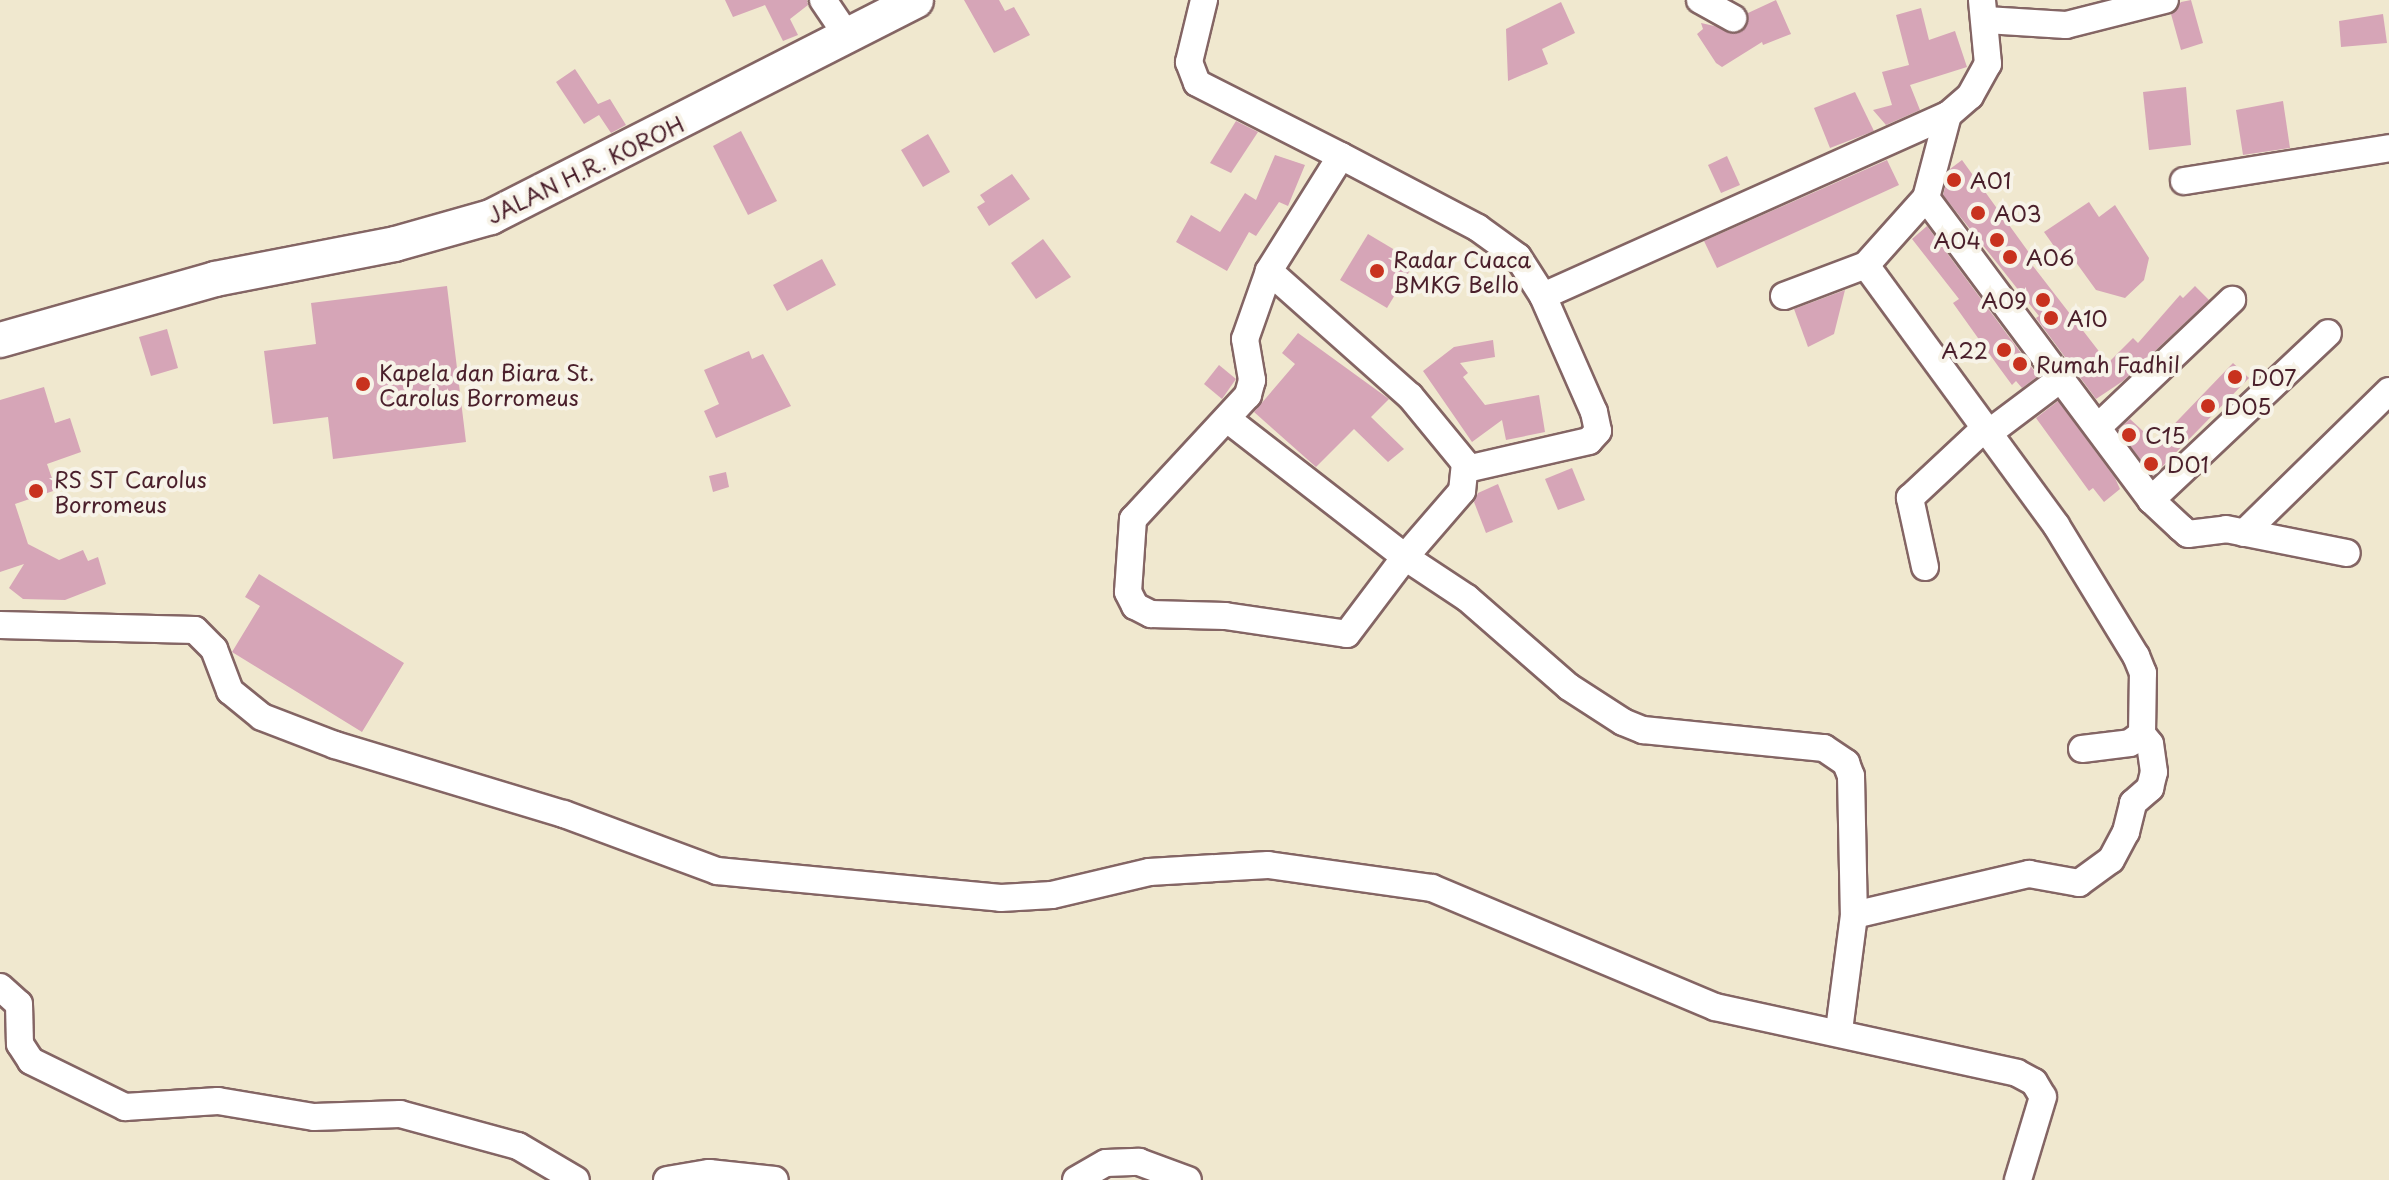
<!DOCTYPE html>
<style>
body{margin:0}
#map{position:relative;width:2389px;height:1180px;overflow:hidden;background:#f0e8cf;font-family:"Playpen Sans",sans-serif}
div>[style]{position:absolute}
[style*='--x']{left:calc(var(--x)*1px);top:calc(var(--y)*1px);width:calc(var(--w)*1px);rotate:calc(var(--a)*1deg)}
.building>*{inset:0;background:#d6a5b7}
.roads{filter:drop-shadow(2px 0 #846564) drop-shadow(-2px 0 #846564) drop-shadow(0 2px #846564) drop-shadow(0 -2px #846564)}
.minor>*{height:26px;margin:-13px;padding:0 13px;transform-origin:13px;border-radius:13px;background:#fff}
.major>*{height:34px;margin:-17px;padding:0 17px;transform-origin:17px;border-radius:17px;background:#fff}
.dots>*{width:22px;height:22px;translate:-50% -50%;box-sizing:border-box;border:4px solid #f7f3e8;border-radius:50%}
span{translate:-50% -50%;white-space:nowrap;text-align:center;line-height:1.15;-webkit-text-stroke:8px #f7f3e8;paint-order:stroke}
.street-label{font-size:22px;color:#4a1f2b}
.poi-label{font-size:22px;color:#4a1f2b}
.left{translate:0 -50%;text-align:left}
.right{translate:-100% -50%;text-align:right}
</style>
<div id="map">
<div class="building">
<div style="clip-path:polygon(725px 0,807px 0,808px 5px,790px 19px,798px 35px,783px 41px,765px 5px,733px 17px)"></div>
<div style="clip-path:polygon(964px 0,999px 0,1005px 11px,1014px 7px,1030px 35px,994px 53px)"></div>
<div style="clip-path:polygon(1776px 0,1791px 34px,1763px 45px,1762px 42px,1722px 67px,1716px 63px,1697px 34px,1703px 29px,1701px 23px,1741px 32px,1748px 13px)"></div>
<div style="clip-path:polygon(2191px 0,2203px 43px,2181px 50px,2171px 14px,2181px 2px)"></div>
<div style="clip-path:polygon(1561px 2px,1575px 33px,1542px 49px,1548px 64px,1508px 81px,1506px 29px)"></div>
<div style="clip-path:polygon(1921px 8px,1929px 40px,1955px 31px,1967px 67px,1910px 85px,1920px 110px,1886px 125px,1873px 110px,1892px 105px,1882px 72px,1909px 65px,1896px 15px)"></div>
<div style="clip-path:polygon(2383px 14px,2387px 43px,2341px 47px,2339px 21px)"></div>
<div style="clip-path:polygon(575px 69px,598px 104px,610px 99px,626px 125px,611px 133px,599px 115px,584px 124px,556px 82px)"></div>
<div style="clip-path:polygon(2186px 87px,2191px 145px,2149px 150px,2143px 92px)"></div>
<div style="clip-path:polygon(1855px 92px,1874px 131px,1830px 148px,1814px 108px)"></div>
<div style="clip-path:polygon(2283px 101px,2290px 148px,2243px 155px,2236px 110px)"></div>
<div style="clip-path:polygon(1236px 121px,1258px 132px,1231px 173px,1210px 163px)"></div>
<div style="clip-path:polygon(741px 131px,777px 201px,748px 215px,713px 146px)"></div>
<div style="clip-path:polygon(928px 134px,950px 172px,923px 187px,901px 150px)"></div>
<div style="clip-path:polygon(1275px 155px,1305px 165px,1288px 206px,1279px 202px,1256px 236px,1249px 232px,1227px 271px,1176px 242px,1191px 215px,1220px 232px,1245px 193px,1256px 200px)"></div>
<div style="clip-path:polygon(1727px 156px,1740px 185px,1721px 193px,1708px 165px)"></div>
<div style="clip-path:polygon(1887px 160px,1899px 185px,1717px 268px,1704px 241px)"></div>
<div style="clip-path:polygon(1962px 160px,2030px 254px,2026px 257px,2108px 363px,2133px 338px,2138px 343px,2180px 295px,2183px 298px,2195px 286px,2209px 300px,2123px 381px,2096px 399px,2036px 318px,2039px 316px,1943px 195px,1950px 169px)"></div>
<div style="clip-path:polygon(1012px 174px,1030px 199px,989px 226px,977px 207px,985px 202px,980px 195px)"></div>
<div style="clip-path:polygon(2089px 202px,2099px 217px,2115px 205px,2149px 258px,2144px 280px,2125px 298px,2096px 290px,2075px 261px,2068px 266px,2044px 232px)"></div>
<div style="clip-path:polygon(1927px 226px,2038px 376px,2022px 388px,2016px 381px,2012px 385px,1998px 366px,1953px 303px,1959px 299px,1912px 239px)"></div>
<div style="clip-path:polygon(1368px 234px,1415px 262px,1387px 308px,1340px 280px)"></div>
<div style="clip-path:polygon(1043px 239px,1071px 277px,1036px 299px,1011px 263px)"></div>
<div style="clip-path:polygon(822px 259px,836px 285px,787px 311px,773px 285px)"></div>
<div style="clip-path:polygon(447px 286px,466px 442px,333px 459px,328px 417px,273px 424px,264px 351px,316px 344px,311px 303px)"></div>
<div style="clip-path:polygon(1845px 290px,1834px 334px,1808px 347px,1794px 309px)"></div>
<div style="clip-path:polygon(167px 329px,178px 368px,151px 376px,139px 337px)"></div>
<div style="clip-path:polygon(1298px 333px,1389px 399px,1371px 417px,1404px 449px,1388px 462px,1354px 429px,1316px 467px,1254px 412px,1295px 364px,1282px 353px)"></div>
<div style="clip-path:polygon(1493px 340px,1495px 357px,1460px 363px,1468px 373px,1463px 377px,1485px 405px,1539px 395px,1545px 432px,1506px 440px,1502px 420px,1472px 442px,1423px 371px,1454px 347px)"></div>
<div style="clip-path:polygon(749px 351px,752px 359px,763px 354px,791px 406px,716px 438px,704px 411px,719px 404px,704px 370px)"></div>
<div style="clip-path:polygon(2233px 363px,2249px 378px,2153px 476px,2118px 430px,2130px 419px,2156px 443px)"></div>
<div style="clip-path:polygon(1219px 365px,1236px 379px,1222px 399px,1204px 384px)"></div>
<div style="clip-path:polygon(44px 387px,55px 423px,70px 418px,81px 452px,47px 464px,56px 490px,15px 504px,28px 544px,59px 560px,83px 550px,88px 561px,98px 557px,106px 584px,65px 600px,23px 599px,9px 588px,24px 564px,0 572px,0 400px)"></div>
<div style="clip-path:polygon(2058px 401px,2115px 478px,2120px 489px,2104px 502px,2093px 488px,2089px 491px,2036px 418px)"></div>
<div style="clip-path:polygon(1572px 468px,1585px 500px,1558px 510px,1545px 479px)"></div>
<div style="clip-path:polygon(726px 472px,729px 487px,713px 492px,709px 476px)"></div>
<div style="clip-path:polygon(1498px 484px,1513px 522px,1486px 533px,1474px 502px,1478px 493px)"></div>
<div style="clip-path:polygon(259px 574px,404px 663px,362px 732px,232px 652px,260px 606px,245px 597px)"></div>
</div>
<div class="roads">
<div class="minor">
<div style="--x:823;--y:0;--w:41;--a:55.9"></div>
<div style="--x:1204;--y:0;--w:64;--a:103.6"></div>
<div style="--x:1189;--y:62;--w:22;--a:69"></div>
<div style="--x:1197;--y:83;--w:161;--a:26.9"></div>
<div style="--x:1341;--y:156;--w:136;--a:122.1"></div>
<div style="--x:1269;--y:271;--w:72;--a:109.4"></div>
<div style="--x:1245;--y:339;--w:42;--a:80.3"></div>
<div style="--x:1252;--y:380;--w:16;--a:105"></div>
<div style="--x:1248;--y:395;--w:169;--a:132.8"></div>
<div style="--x:1133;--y:519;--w:73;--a:93.9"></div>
<div style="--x:1128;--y:592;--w:16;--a:63"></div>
<div style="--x:1135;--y:606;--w:18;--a:27"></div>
<div style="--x:1151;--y:614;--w:74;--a:1.5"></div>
<div style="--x:1225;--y:616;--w:123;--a:8.4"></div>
<div style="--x:1347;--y:634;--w:96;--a:-53"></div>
<div style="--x:1405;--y:557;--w:225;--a:-142.2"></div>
<div style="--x:1700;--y:0;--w:38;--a:29"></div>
<div style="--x:1986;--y:20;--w:80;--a:3.6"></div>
<div style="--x:2066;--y:25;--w:102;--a:-14.2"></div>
<div style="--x:1341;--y:156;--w:155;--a:27.7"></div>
<div style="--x:1478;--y:228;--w:49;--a:35.9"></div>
<div style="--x:1518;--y:257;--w:46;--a:57.3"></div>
<div style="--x:1543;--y:296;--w:127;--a:66.3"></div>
<div style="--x:1594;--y:412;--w:19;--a:78"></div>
<div style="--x:1598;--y:431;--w:13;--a:132"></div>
<div style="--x:1589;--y:441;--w:125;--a:167.1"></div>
<div style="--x:2184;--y:181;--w:208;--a:-9.1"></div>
<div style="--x:1926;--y:198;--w:377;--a:53.3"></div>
<div style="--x:2151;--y:500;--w:41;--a:43"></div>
<div style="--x:2181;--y:528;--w:9;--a:41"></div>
<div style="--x:2188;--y:534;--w:38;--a:-7"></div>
<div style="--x:2226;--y:529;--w:123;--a:11.2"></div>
<div style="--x:1269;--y:271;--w:188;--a:41.6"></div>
<div style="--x:1410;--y:396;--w:87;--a:50.6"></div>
<div style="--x:1465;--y:463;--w:28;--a:96"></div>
<div style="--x:1462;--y:491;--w:87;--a:130.8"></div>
<div style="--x:1405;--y:557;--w:74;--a:33.5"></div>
<div style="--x:1467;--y:598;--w:135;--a:41.1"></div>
<div style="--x:1569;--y:687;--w:64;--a:32.9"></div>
<div style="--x:1623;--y:722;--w:22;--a:22"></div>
<div style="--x:1643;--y:730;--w:182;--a:5.7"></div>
<div style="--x:1824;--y:748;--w:27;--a:34"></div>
<div style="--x:1846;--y:763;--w:14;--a:69"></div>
<div style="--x:1851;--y:776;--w:139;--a:88.8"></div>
<div style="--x:1854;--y:915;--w:116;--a:97.4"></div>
<div style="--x:1543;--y:296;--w:444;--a:-24.1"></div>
<div style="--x:1948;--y:115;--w:29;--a:-41"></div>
<div style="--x:1970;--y:96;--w:37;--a:-61"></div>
<div style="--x:1988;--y:64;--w:64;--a:-95.4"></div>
<div style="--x:1784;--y:296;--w:88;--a:-20.7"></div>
<div style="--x:1866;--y:265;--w:90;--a:-48.2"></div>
<div style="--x:1926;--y:198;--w:86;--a:-75.2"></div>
<div style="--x:2098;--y:427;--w:185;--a:-43.5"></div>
<div style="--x:1990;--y:432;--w:90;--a:-36.9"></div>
<div style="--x:2151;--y:500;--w:243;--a:-43.3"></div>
<div style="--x:2244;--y:533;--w:203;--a:-44.4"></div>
<div style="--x:1925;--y:567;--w:71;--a:-102.3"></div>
<div style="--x:1910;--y:498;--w:104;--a:-43.1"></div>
<div style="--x:0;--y:625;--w:195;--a:1.5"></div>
<div style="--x:195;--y:630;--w:27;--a:45"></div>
<div style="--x:214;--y:649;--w:45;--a:69.1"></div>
<div style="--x:230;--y:691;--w:41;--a:39.1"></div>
<div style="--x:262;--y:717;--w:78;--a:21"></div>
<div style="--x:335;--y:745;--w:239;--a:16.8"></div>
<div style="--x:564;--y:814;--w:163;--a:20.4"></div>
<div style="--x:717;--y:871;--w:285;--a:5.4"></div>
<div style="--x:1001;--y:898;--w:51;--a:-3.4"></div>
<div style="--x:1052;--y:895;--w:100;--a:-13.3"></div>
<div style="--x:1149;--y:872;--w:119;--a:-3.4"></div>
<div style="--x:1268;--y:865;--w:166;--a:8"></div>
<div style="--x:1432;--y:888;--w:307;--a:22.8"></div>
<div style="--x:1715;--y:1007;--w:309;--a:12.3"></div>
<div style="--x:2017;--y:1073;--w:19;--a:28"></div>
<div style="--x:2034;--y:1082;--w:17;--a:59"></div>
<div style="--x:2043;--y:1097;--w:87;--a:106.8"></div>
<div style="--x:2082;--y:749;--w:48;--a:-7.1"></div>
<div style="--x:2130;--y:743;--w:15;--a:-37"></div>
<div style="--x:1854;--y:915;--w:180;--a:-13.2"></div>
<div style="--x:2029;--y:874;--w:51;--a:10.2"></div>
<div style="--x:2079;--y:883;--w:39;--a:-36"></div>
<div style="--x:2111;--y:860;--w:32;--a:-62"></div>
<div style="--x:2126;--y:832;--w:30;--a:-76"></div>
<div style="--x:2133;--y:803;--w:23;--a:-41"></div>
<div style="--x:2150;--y:788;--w:16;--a:-76"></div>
<div style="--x:2154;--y:772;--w:28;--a:-98"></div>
<div style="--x:2150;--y:744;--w:13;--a:-129"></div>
<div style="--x:2142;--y:734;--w:61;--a:-89.1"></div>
<div style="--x:2143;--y:673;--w:18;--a:-112"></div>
<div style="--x:2136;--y:656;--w:153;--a:-121.4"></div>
<div style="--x:2056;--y:525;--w:322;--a:-126.2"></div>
<div style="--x:0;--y:987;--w:25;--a:42"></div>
<div style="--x:19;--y:1004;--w:40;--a:88.6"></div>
<div style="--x:20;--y:1044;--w:20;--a:57"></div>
<div style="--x:31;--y:1061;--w:105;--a:26.1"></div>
<div style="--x:125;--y:1107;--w:93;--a:-3.7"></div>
<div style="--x:218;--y:1101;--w:97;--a:9.5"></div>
<div style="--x:314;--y:1117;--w:86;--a:-2"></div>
<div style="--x:400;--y:1114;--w:122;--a:15.2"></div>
<div style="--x:518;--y:1146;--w:67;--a:30.4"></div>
<div style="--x:667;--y:1180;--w:43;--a:-9.5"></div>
<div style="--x:709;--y:1173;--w:66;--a:6.1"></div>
<div style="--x:1076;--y:1180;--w:34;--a:-30"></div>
<div style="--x:1106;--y:1163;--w:33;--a:-2"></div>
<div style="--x:1139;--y:1162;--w:52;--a:20.2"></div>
</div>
<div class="major">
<div style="--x:0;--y:340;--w:223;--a:-15.8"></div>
<div style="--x:215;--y:279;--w:183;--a:-11"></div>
<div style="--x:395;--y:244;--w:100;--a:-15.7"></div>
<div style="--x:491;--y:217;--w:477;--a:-27"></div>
</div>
</div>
<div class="dots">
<div style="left:1954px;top:180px;background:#c8321e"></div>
<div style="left:1978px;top:213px;background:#c8321e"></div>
<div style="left:1997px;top:240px;background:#c8321e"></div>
<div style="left:2010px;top:257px;background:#c8321e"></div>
<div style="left:1377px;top:271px;background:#c8321e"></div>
<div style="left:2043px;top:300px;background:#c8321e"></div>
<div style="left:2051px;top:318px;background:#c8321e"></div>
<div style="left:2004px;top:350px;background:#c8321e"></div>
<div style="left:2020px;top:364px;background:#c8321e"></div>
<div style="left:2235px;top:377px;background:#c8321e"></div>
<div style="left:363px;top:384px;background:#c8321e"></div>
<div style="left:2208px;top:406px;background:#c8321e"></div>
<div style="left:2129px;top:435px;background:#c8321e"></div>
<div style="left:2151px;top:464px;background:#c8321e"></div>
<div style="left:36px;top:491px;background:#c8321e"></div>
</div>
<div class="street-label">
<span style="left:585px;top:169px;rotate:-26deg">JALAN H.R. KOROH</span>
</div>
<div class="poi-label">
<span class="left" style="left:1970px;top:180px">A01</span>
<span class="left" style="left:1994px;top:213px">A03</span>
<span class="right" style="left:1981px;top:240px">A04</span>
<span class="left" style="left:2026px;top:257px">A06</span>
<span class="left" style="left:1393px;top:271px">Radar Cuaca<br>BMKG Bello</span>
<span class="right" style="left:2027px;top:300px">A09</span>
<span class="left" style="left:2067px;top:318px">A10</span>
<span class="right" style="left:1988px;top:350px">A22</span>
<span class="left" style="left:2036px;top:364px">Rumah Fadhil</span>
<span class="left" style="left:379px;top:384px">Kapela dan Biara St.<br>Carolus Borromeus</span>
<span class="left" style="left:2251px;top:377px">D07</span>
<span class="left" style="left:2224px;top:406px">D05</span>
<span class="left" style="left:2145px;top:435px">C15</span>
<span class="left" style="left:2167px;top:464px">D01</span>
<span class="left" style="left:54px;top:491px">RS ST Carolus<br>Borromeus</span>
</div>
</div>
